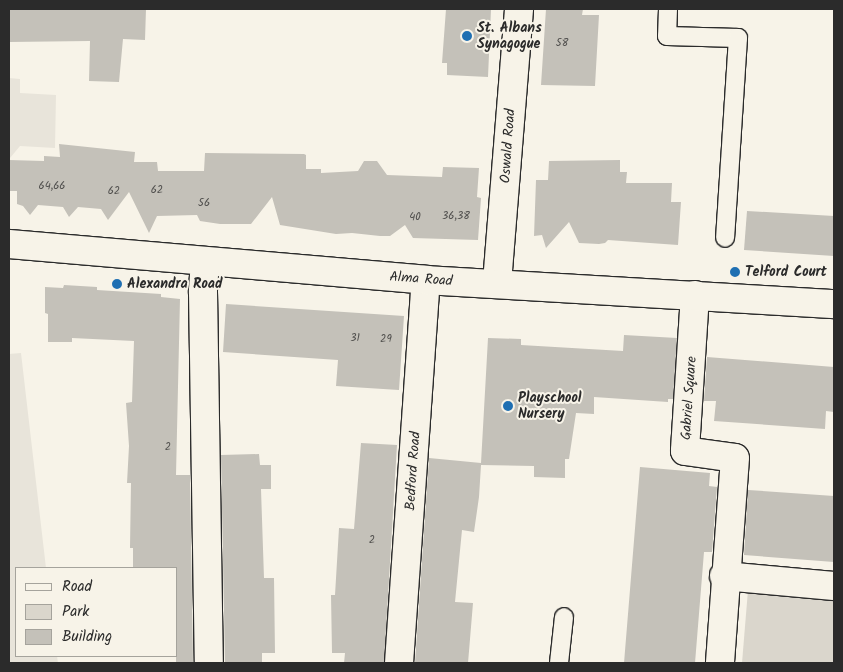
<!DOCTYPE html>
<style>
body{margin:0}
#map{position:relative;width:843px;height:672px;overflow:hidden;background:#f7f3e8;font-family:Kalam,sans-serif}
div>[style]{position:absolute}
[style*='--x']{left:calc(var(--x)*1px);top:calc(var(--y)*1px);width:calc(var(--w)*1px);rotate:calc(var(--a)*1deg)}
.built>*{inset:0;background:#e8e4da}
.green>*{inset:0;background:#dad6cc}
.building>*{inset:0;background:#c4c1b9}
.roads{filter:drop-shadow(1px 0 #2b2b2b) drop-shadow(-1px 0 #2b2b2b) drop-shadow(0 1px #2b2b2b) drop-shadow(0 -1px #2b2b2b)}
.service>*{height:18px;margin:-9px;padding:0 9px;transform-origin:9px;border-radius:9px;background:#f7f3e8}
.pedestrian>*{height:28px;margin:-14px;padding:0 14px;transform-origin:14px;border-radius:14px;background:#f7f3e8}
.minor>*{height:28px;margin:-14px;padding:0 14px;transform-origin:14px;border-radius:14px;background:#f7f3e8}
.secondary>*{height:28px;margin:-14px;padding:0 14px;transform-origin:14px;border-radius:14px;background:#f7f3e8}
.dots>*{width:14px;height:14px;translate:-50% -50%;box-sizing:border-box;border:2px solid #f7f3e8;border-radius:50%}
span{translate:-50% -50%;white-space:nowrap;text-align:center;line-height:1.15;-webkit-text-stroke:4px #f7f3e8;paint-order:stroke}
.number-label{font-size:11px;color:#51504e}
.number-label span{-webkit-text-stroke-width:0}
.poi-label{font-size:14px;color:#2b2b2b;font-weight:700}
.left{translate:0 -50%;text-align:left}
.street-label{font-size:14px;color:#2b2b2b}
.frame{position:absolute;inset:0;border:10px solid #2b2b2b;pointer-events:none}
.legend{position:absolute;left:15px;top:567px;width:162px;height:90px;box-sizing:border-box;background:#f7f3e8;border:1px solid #a5a39c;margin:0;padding:6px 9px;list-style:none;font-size:15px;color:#2b2b2b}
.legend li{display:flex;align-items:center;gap:10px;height:25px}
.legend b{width:25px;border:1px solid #a5a39c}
</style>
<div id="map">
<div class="built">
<div style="clip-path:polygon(9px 78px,20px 79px,20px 93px,56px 95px,55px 148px,20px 146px,10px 158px,9px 172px)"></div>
<div style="clip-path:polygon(21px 353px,46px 568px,16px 568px,16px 656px,57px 656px,58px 663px,9px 663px,9px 354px)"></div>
</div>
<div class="green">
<div style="clip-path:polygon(748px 590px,834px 598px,834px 663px,742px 663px)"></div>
</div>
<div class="building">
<div style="clip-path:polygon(9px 9px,146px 9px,145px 40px,123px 39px,119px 82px,89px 81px,90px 41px,9px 42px)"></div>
<div style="clip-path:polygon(446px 9px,491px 9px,488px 77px,447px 75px,447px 63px,442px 63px)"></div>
<div style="clip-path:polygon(546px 9px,583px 9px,582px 15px,599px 15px,595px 86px,541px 85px)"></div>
<div style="clip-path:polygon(59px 144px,135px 152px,134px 162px,157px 162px,158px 171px,204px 171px,205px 153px,304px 154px,306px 155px,306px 169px,321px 169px,321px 173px,358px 171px,364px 161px,377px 161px,387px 175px,442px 177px,443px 167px,479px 168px,477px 197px,481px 198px,478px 240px,413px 238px,405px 225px,390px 236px,380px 236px,352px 233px,336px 234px,280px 225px,272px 197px,251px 224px,220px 224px,200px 221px,197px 215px,157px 216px,149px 233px,129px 192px,108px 220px,101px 209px,78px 207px,69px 217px,63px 207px,38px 205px,30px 215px,23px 206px,17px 204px,17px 191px,9px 191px,9px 160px,44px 161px,44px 156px,60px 157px)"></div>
<div style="clip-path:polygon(620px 160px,620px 172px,627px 172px,626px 183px,672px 183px,671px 202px,681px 202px,678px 245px,608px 240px,605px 243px,599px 244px,579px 243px,569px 222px,546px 248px,542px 235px,534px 236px,536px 180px,548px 180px,549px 161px)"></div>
<div style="clip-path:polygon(747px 211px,834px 216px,834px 256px,744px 250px)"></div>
<div style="clip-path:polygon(64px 285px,97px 287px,97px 290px,161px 294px,161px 297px,180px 299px,176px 475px,190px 475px,193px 663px,176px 663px,176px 568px,133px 568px,133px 548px,130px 548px,131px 483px,127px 483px,129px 446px,126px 403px,132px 402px,134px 341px,72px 338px,72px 342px,48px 342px,48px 314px,45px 313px,45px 287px,63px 288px)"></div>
<div style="clip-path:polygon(226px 304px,404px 316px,399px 390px,336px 386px,338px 360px,223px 352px)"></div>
<div style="clip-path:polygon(624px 335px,677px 338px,673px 399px,668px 399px,668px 402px,594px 397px,594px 414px,576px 413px,569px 459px,565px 459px,565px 478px,534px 477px,534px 466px,481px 465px,479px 497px,474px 532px,462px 530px,455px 602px,473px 603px,468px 663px,415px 663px,429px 458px,481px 463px,488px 338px,521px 339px,521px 345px,623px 351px)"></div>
<div style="clip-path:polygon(707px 357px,834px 367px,834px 412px,826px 411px,825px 429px,714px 421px,716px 401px,704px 401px)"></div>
<div style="clip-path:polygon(361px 443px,397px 445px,384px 663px,344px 663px,345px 653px,332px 653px,331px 595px,335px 595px,339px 528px,354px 529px)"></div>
<div style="clip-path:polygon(259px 454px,260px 465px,271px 465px,271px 489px,261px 489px,262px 519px,264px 578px,274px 578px,275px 653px,262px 653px,262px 663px,225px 663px,221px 455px)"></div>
<div style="clip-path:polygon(640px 467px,710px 473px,709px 486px,717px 487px,712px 552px,704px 552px,695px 663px,624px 663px)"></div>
<div style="clip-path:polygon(748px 490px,834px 496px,834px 562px,744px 555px)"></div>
</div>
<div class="roads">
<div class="service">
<div style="--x:668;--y:9;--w:27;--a:92"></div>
<div style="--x:667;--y:36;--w:71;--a:1.6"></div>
<div style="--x:738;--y:38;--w:200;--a:93.7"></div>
<div style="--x:559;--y:663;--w:46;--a:-83.8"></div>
</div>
<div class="pedestrian">
<div style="--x:695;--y:295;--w:156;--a:93.7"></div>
<div style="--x:685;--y:451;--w:50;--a:8"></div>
<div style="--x:735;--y:458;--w:206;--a:94.2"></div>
<div style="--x:724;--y:576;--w:110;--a:5.2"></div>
</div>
<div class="minor">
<div style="--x:205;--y:261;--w:31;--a:94"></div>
<div style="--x:203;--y:292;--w:371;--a:89.1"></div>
<div style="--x:497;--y:283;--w:275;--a:-85.4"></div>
<div style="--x:399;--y:663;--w:384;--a:-86"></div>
</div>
<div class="secondary">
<div style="--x:9;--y:244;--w:419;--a:4.9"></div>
<div style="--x:426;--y:280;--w:409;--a:3.4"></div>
</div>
</div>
<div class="dots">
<div style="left:467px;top:36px;background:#1f6fb2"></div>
<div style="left:735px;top:272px;background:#1f6fb2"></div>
<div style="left:117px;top:284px;background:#1f6fb2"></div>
<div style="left:508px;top:406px;background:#1f6fb2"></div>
</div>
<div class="number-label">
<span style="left:562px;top:43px">58</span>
<span style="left:52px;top:186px">64,66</span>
<span style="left:157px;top:190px">62</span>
<span style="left:114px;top:191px">62</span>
<span style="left:204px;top:203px">56</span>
<span style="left:456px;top:216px">36,38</span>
<span style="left:415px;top:217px">40</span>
<span style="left:355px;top:338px">31</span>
<span style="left:386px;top:339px">29</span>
<span style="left:168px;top:447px">2</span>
<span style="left:372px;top:540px">2</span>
</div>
<div class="poi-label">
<span class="left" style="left:477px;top:36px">St. Albans<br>Synagogue</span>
<span class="left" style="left:745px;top:272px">Telford Court</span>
<span class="left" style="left:127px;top:284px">Alexandra Road</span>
<span class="left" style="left:518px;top:406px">Playschool<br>Nursery</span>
</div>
<div class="street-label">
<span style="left:508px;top:146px;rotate:-86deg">Oswald Road</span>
<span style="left:421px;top:279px;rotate:4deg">Alma Road</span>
<span style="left:689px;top:398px;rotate:-86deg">Gabriel Square</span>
<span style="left:413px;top:471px;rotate:-86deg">Bedford Road</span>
</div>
<div class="frame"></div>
<ul class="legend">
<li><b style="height:6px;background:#f7f3e8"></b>Road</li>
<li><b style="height:14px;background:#dad6cc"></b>Park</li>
<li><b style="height:14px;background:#c4c1b9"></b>Building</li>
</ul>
</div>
